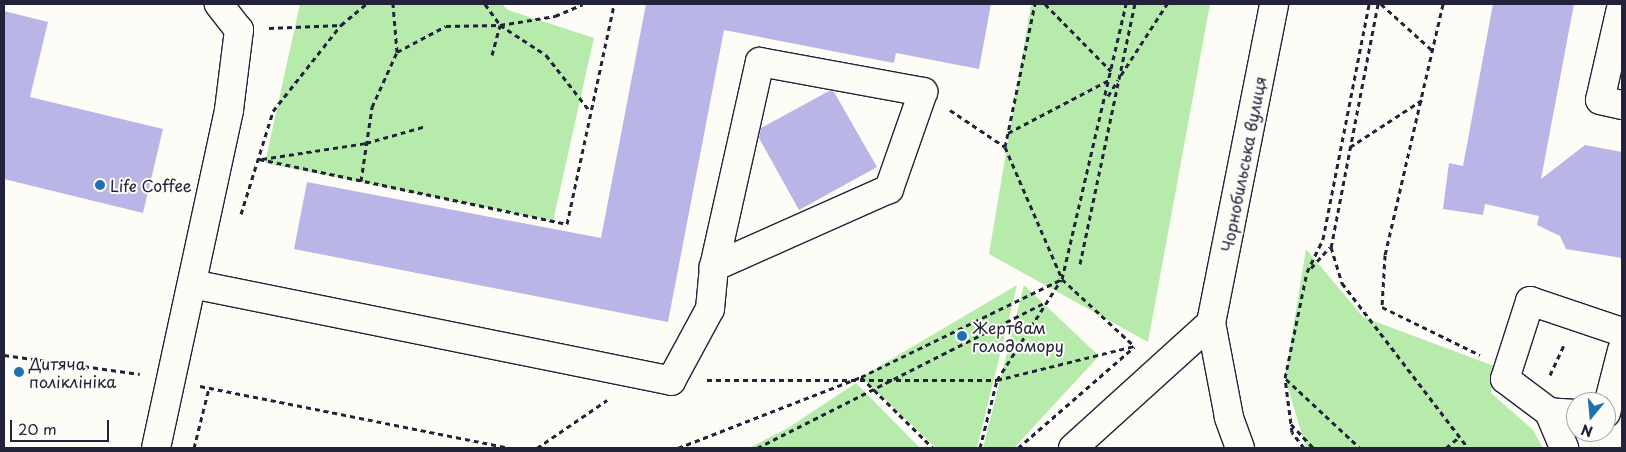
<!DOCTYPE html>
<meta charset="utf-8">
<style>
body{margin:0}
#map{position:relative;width:1626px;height:452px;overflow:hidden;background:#fdfcf7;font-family:"Playpen Sans",sans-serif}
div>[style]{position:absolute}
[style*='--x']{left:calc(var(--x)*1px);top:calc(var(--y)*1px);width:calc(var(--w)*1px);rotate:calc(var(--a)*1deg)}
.green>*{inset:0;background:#b7ebab}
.building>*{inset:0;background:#bab5e7}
.path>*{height:3px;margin-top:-1.5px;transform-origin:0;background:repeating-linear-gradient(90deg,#22223b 0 5px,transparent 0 9px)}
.roads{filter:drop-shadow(1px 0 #22223b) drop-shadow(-1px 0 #22223b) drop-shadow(0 1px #22223b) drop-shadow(0 -1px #22223b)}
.minor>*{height:28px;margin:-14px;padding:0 14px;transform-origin:14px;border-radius:14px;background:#fdfcf7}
.major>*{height:28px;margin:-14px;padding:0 14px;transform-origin:14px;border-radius:14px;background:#fdfcf7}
.dots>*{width:14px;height:14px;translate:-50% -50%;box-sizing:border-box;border:2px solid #fdfcf7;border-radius:50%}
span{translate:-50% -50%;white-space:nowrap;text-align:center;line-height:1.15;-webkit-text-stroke:4px #fdfcf7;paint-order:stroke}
.street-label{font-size:16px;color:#22223b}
.poi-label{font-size:16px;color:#22223b}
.left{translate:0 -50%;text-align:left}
.frame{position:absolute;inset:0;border:5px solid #22223b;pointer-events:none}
.north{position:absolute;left:1566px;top:392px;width:50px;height:50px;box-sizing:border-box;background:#fdfcf7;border:1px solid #a5a5ac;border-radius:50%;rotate:197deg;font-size:14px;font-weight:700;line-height:20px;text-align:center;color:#22223b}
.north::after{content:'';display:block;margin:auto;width:18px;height:22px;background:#1f6fb2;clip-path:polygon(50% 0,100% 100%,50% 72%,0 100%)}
.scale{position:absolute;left:10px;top:420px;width:99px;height:22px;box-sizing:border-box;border:2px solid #22223b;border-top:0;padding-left:6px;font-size:15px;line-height:18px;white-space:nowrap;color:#22223b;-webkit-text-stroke:4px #fdfcf7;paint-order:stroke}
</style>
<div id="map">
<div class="green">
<div style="clip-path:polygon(300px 4px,502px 4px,508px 10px,594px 38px,553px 221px,265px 163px)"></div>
<div style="clip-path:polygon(1031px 4px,1210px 4px,1148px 342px,989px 254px)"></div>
<div style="clip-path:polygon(1306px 249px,1363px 317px,1494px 366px,1491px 393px,1533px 430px,1543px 448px,1306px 448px,1285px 378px)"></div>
<div style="clip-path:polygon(1017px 285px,977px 448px,936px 448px,861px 377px)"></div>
<div style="clip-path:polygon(1024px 285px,1099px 356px,1014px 448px,983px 448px)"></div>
<div style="clip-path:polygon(856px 383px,920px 448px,749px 448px,788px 428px)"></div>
</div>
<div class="building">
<div style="clip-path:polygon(646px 4px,991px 4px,979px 69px,896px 53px,894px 63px,724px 30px,668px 322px,294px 249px,307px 182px,601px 238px)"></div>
<div style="clip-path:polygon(1493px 4px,1574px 4px,1541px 179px,1585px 145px,1622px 152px,1622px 258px,1566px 249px,1560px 236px,1537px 225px,1539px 216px,1485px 204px,1483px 215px,1443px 209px,1449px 163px,1463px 166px)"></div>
<div style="clip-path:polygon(4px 11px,48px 22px,30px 97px,163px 129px,143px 213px,4px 179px)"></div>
<div style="clip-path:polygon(829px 91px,834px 92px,877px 167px,799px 210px,759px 138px,761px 128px)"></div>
</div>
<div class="path">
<div style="--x:485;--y:4;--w:26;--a:54"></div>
<div style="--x:500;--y:25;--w:55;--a:33.1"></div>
<div style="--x:546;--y:55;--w:70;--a:52"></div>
<div style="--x:1045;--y:4;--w:94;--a:45.4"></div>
<div style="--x:1378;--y:4;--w:248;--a:100.9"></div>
<div style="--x:1331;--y:247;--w:38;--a:73"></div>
<div style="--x:1342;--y:283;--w:208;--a:52.6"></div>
<div style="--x:1381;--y:4;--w:70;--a:42.1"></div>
<div style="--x:1443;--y:4;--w:258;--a:103"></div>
<div style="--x:1385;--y:255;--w:52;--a:93.3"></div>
<div style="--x:1382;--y:307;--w:109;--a:26.1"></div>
<div style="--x:269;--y:28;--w:72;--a:-2.4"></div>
<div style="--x:341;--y:25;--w:33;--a:-40"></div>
<div style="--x:397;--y:52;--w:55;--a:-28"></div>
<div style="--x:446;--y:26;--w:54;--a:-1.1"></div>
<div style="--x:500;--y:25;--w:56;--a:-9.3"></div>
<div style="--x:555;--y:16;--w:30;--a:-23"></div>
<div style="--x:492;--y:55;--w:31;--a:-75"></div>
<div style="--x:1121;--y:75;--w:85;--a:-57.1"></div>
<div style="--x:1108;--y:96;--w:19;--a:-58"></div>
<div style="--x:950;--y:110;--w:66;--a:33.9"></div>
<div style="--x:1005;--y:147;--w:144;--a:66.6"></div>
<div style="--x:1062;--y:279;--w:98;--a:42.9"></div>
<div style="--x:1008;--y:133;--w:114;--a:-27.7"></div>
<div style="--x:1005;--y:147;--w:146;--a:-78.2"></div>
<div style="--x:1350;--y:147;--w:86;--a:-33.1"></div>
<div style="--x:259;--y:159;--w:315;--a:11.9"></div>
<div style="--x:567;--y:224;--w:225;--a:-77.9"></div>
<div style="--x:262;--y:159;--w:105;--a:-8.7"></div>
<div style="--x:366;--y:143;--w:62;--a:-15.8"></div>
<div style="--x:361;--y:181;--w:75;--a:-81.5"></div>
<div style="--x:372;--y:107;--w:60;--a:-65.6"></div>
<div style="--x:397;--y:52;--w:48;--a:-94.8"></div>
<div style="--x:241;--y:214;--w:108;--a:-72.7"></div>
<div style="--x:273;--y:111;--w:110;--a:-51.7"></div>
<div style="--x:1080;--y:264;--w:266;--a:-78.1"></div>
<div style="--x:1311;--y:268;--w:28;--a:-48"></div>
<div style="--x:4;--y:355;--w:137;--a:8"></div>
<div style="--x:1550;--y:375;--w:33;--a:-65"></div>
<div style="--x:861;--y:377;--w:101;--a:44.6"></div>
<div style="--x:1286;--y:379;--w:101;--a:43"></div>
<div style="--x:707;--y:380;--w:290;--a:0"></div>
<div style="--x:997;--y:380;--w:141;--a:-13.9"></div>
<div style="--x:200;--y:386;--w:317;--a:11.3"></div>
<div style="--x:1291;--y:424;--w:33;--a:47"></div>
<div style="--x:194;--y:448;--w:62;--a:-76"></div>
<div style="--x:537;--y:448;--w:85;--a:-34.4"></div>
<div style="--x:678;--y:448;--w:196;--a:-21.2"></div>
<div style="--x:861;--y:377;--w:224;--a:-26"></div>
<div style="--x:1062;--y:279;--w:282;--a:-76.9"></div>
<div style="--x:757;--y:448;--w:326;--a:-26.8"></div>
<div style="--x:980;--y:448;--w:70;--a:-76"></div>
<div style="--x:997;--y:380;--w:119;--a:-57.4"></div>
<div style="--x:1018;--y:448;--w:154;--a:-41"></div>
<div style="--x:1304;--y:448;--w:20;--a:-127"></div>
<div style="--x:1292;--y:432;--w:54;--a:-97.4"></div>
<div style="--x:1285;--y:378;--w:108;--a:-78.3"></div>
<div style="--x:1307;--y:272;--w:37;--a:-64"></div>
<div style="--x:1323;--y:239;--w:239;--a:-78.9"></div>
<div style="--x:1446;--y:448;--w:17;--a:-40"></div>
</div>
<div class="roads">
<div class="minor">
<div style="--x:1622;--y:4;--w:98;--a:102.9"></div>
<div style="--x:1600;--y:100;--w:23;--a:13"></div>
<div style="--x:192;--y:284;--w:489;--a:11.4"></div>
<div style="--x:671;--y:381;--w:82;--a:-61.6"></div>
<div style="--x:710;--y:309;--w:42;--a:-84.6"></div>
<div style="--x:714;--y:267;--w:210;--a:-77.4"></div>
<div style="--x:760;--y:62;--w:166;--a:10.4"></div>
<div style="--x:923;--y:92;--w:103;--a:109.3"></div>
<div style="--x:889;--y:189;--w:192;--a:156"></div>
<div style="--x:1549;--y:412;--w:39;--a:67"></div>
<div style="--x:1606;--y:413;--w:65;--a:-75.7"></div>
<div style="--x:1576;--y:414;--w:27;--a:-176"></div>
<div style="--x:1549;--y:412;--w:55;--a:-143.1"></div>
<div style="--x:1505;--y:379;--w:82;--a:-72.2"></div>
<div style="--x:1530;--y:301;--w:97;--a:18.6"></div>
<div style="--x:156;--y:448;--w:346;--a:-77.8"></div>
<div style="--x:229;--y:110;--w:81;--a:-82.9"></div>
<div style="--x:239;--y:30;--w:33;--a:-128"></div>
</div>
<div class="major">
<div style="--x:1073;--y:448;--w:186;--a:-42.2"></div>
<div style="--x:1240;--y:448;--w:33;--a:-110"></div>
<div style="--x:1229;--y:417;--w:96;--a:-100.8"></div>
<div style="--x:1211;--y:323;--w:325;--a:-78.8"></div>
</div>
</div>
<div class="dots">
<div style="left:100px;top:185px;background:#1f6fb2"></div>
<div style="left:962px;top:336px;background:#1f6fb2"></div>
<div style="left:19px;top:372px;background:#1f6fb2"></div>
</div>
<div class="street-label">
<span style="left:1243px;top:164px;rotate:-79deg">Чорнобильська вулиця</span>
</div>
<div class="poi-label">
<span class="left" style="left:110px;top:185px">Life Coffee</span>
<span class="left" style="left:972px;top:336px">Жертвам<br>голодомору</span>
<span class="left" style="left:29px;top:372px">Дитяча<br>поліклініка</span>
</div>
<div class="frame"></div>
<div class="north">N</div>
<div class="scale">20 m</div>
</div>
